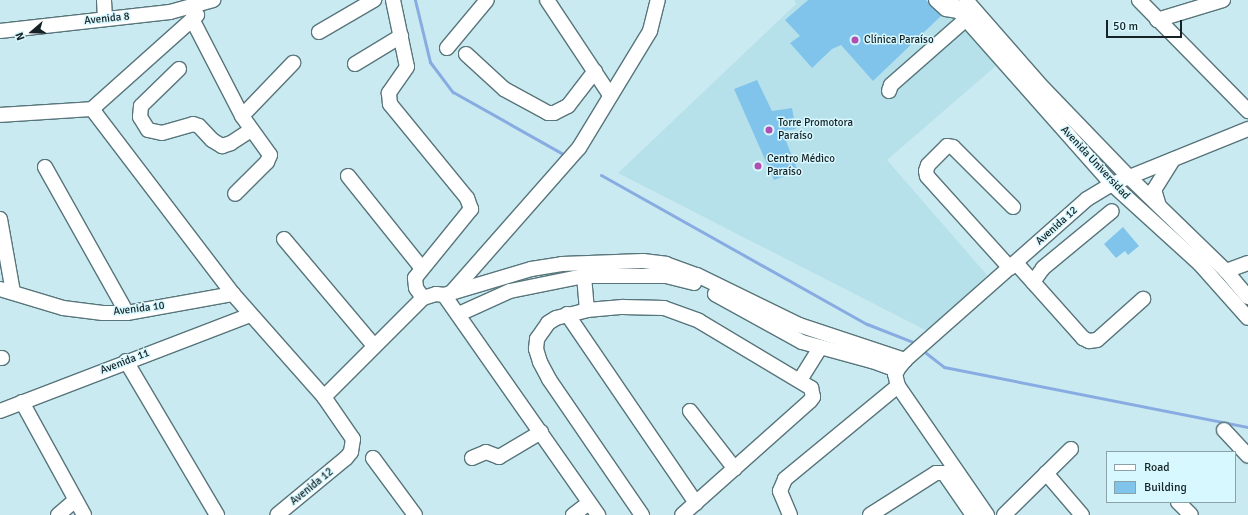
<!DOCTYPE html>
<meta charset="utf-8">
<style>
body{margin:0}
#map{position:relative;width:1248px;height:515px;overflow:hidden;background:#caeaf1;font-family:Signika,sans-serif}
div>[style]{position:absolute}
[style*='--x']{left:calc(var(--x)*1px);top:calc(var(--y)*1px);width:calc(var(--w)*1px);rotate:calc(var(--a)*1deg)}
.built>*{inset:0;background:#b7e1ea}
.stream>*{height:3px;margin:-1.5px;padding:0 1.5px;transform-origin:1.5px;border-radius:1.5px;background:#88ace2}
.building>*{inset:0;background:#81c4eb}
.roads{filter:drop-shadow(1px 0 #58757b) drop-shadow(-1px 0 #58757b) drop-shadow(0 1px #58757b) drop-shadow(0 -1px #58757b)}
.minor>*{height:14px;margin:-7px;padding:0 7px;transform-origin:7px;border-radius:7px;background:#fff}
.dots>*{width:11px;height:11px;translate:-50% -50%;box-sizing:border-box;border:2px solid #d7f8ff;border-radius:50%}
span{translate:-50% -50%;white-space:nowrap;text-align:center;line-height:1.15;-webkit-text-stroke:3px #d7f8ff;paint-order:stroke}
.street-label{font-size:11px;color:#162225}
.poi-label{font-size:11px;color:#162225}
.left{translate:0 -50%;text-align:left}
.legend{position:absolute;left:1106px;top:451px;width:130px;height:52px;box-sizing:border-box;background:#d7f8ff;border:1px solid #8aa2a8;margin:0;padding:5px 7px;list-style:none;font-size:12px;color:#162225}
.legend li{display:flex;align-items:center;gap:8px;height:20px}
.legend b{width:20px;border:1px solid #8aa2a8}
.north{position:absolute;left:12px;top:12px;width:40px;height:40px;-webkit-text-stroke:3px #d7f8ff;paint-order:stroke;rotate:250deg;font-size:11px;font-weight:700;line-height:16px;text-align:center;color:#162225}
.north::after{content:'';display:block;margin:auto;width:14px;height:18px;background:#162225;clip-path:polygon(50% 0,100% 100%,50% 72%,0 100%)}
.scale{position:absolute;left:1106px;top:20px;width:76px;height:18px;box-sizing:border-box;border:2px solid #162225;border-top:0;padding-left:5px;font-size:12px;line-height:14px;white-space:nowrap;color:#162225;-webkit-text-stroke:3px #d7f8ff;paint-order:stroke}
</style>
<div id="map">
<div class="built">
<div style="clip-path:polygon(794px 0,941px 0,997px 65px,887px 160px,987px 275px,931px 333px,618px 173px,796px 4px)"></div>
</div>
<div class="stream">
<div style="--x:415;--y:0;--w:64;--a:76.4"></div>
<div style="--x:430;--y:62;--w:38;--a:53"></div>
<div style="--x:453;--y:92;--w:126;--a:29.4"></div>
<div style="--x:601;--y:175;--w:305;--a:29.3"></div>
<div style="--x:867;--y:324;--w:49;--a:21.4"></div>
<div style="--x:926;--y:353;--w:23;--a:38"></div>
<div style="--x:944;--y:367;--w:310;--a:11.2"></div>
</div>
<div class="building">
<div style="clip-path:polygon(808px 0,926px 0,941px 16px,873px 81px,841px 45px,832px 49px,812px 68px,790px 43px,800px 36px,785px 20px)"></div>
<div style="clip-path:polygon(757px 80px,772px 111px,792px 108px,796px 129px,782px 131px,798px 171px,774px 180px,734px 89px)"></div>
<div style="clip-path:polygon(1123px 227px,1139px 246px,1128px 255px,1125px 251px,1116px 258px,1104px 244px)"></div>
</div>
<div class="roads">
<div class="minor">
<div style="--x:104;--y:0;--w:19;--a:87"></div>
<div style="--x:393;--y:0;--w:68;--a:78.2"></div>
<div style="--x:407;--y:67;--w:32;--a:125"></div>
<div style="--x:389;--y:93;--w:11;--a:85"></div>
<div style="--x:390;--y:104;--w:122;--a:50.7"></div>
<div style="--x:467;--y:198;--w:12;--a:70"></div>
<div style="--x:471;--y:209;--w:89;--a:129.1"></div>
<div style="--x:415;--y:278;--w:10;--a:84"></div>
<div style="--x:416;--y:288;--w:12;--a:55"></div>
<div style="--x:547;--y:0;--w:114;--a:56.4"></div>
<div style="--x:936;--y:0;--w:13;--a:42"></div>
<div style="--x:946;--y:9;--w:11;--a:10"></div>
<div style="--x:949;--y:0;--w:246;--a:48.5"></div>
<div style="--x:1112;--y:184;--w:119;--a:42.3"></div>
<div style="--x:1200;--y:264;--w:72;--a:48.4"></div>
<div style="--x:966;--y:0;--w:118;--a:48.8"></div>
<div style="--x:1044;--y:89;--w:122;--a:46"></div>
<div style="--x:1129;--y:177;--w:135;--a:44.1"></div>
<div style="--x:1226;--y:271;--w:34;--a:50"></div>
<div style="--x:1139;--y:0;--w:156;--a:45.5"></div>
<div style="--x:192;--y:19;--w:109;--a:62.7"></div>
<div style="--x:242;--y:116;--w:48;--a:54.3"></div>
<div style="--x:270;--y:155;--w:8;--a:113"></div>
<div style="--x:267;--y:162;--w:45;--a:135"></div>
<div style="--x:1157;--y:20;--w:69;--a:-16.9"></div>
<div style="--x:0;--y:31;--w:171;--a:-6.4"></div>
<div style="--x:170;--y:12;--w:45;--a:-15.6"></div>
<div style="--x:319;--y:32;--w:64;--a:-30.2"></div>
<div style="--x:447;--y:48;--w:62;--a:-50.2"></div>
<div style="--x:466;--y:54;--w:52;--a:42.6"></div>
<div style="--x:504;--y:89;--w:50;--a:28.6"></div>
<div style="--x:548;--y:113;--w:6;--a:0"></div>
<div style="--x:554;--y:113;--w:16;--a:-27"></div>
<div style="--x:568;--y:106;--w:44;--a:-52.4"></div>
<div style="--x:355;--y:64;--w:54;--a:-31.3"></div>
<div style="--x:179;--y:69;--w:53;--a:135.8"></div>
<div style="--x:141;--y:106;--w:11;--a:95"></div>
<div style="--x:140;--y:117;--w:15;--a:58"></div>
<div style="--x:148;--y:130;--w:14;--a:12"></div>
<div style="--x:162;--y:133;--w:32;--a:-16"></div>
<div style="--x:193;--y:124;--w:6;--a:18"></div>
<div style="--x:199;--y:126;--w:19;--a:47"></div>
<div style="--x:212;--y:140;--w:12;--a:31"></div>
<div style="--x:222;--y:146;--w:9;--a:-18"></div>
<div style="--x:231;--y:143;--w:24;--a:-33"></div>
<div style="--x:889;--y:91;--w:6;--a:-72"></div>
<div style="--x:891;--y:85;--w:100;--a:-41.3"></div>
<div style="--x:92;--y:109;--w:233;--a:52.7"></div>
<div style="--x:233;--y:294;--w:137;--a:48.5"></div>
<div style="--x:324;--y:397;--w:51;--a:55.4"></div>
<div style="--x:353;--y:439;--w:13;--a:99"></div>
<div style="--x:351;--y:452;--w:8;--a:130"></div>
<div style="--x:346;--y:458;--w:89;--a:140.4"></div>
<div style="--x:92;--y:109;--w:141;--a:-41.8"></div>
<div style="--x:0;--y:115;--w:92;--a:-3.7"></div>
<div style="--x:242;--y:116;--w:74;--a:-46.1"></div>
<div style="--x:45;--y:167;--w:167;--a:60.7"></div>
<div style="--x:348;--y:176;--w:117;--a:51.3"></div>
<div style="--x:1159;--y:206;--w:17;--a:-107"></div>
<div style="--x:1154;--y:190;--w:36;--a:-58"></div>
<div style="--x:0;--y:219;--w:74;--a:79.9"></div>
<div style="--x:284;--y:239;--w:140;--a:49.9"></div>
<div style="--x:1016;--y:263;--w:101;--a:48.2"></div>
<div style="--x:1083;--y:338;--w:7;--a:27"></div>
<div style="--x:1089;--y:341;--w:8;--a:-7"></div>
<div style="--x:1097;--y:340;--w:62;--a:-41.7"></div>
<div style="--x:1010;--y:268;--w:124;--a:-132.1"></div>
<div style="--x:927;--y:176;--w:5;--a:-101"></div>
<div style="--x:926;--y:171;--w:6;--a:-72"></div>
<div style="--x:928;--y:165;--w:27;--a:-45"></div>
<div style="--x:947;--y:146;--w:6;--a:9"></div>
<div style="--x:953;--y:147;--w:85;--a:45"></div>
<div style="--x:1226;--y:271;--w:23;--a:-20"></div>
<div style="--x:584;--y:276;--w:34;--a:85"></div>
<div style="--x:1033;--y:282;--w:17;--a:-54"></div>
<div style="--x:1043;--y:268;--w:89;--a:-39.6"></div>
<div style="--x:0;--y:289;--w:66;--a:16.8"></div>
<div style="--x:63;--y:308;--w:40;--a:7.1"></div>
<div style="--x:103;--y:313;--w:24;--a:0"></div>
<div style="--x:127;--y:313;--w:108;--a:-10.2"></div>
<div style="--x:452;--y:292;--w:192;--a:-48.6"></div>
<div style="--x:579;--y:148;--w:137;--a:-58.7"></div>
<div style="--x:650;--y:31;--w:32;--a:-76"></div>
<div style="--x:715;--y:294;--w:99;--a:28.9"></div>
<div style="--x:802;--y:342;--w:73;--a:15.2"></div>
<div style="--x:872;--y:361;--w:27;--a:20"></div>
<div style="--x:444;--y:295;--w:91;--a:-16.6"></div>
<div style="--x:531;--y:269;--w:31;--a:-9"></div>
<div style="--x:562;--y:264;--w:81;--a:-2.1"></div>
<div style="--x:643;--y:261;--w:23;--a:7"></div>
<div style="--x:666;--y:264;--w:33;--a:20"></div>
<div style="--x:697;--y:275;--w:114;--a:26.1"></div>
<div style="--x:799;--y:325;--w:112;--a:18.3"></div>
<div style="--x:459;--y:314;--w:56;--a:-24.3"></div>
<div style="--x:510;--y:291;--w:76;--a:-11.5"></div>
<div style="--x:584;--y:276;--w:82;--a:0"></div>
<div style="--x:666;--y:276;--w:29;--a:14"></div>
<div style="--x:567;--y:314;--w:229;--a:55.7"></div>
<div style="--x:0;--y:358;--w:2;--a:0"></div>
<div style="--x:126;--y:361;--w:179;--a:59.4"></div>
<div style="--x:800;--y:380;--w:38;--a:-58"></div>
<div style="--x:324;--y:397;--w:140;--a:-45"></div>
<div style="--x:423;--y:298;--w:14;--a:-17"></div>
<div style="--x:436;--y:294;--w:8;--a:7"></div>
<div style="--x:444;--y:295;--w:269;--a:55"></div>
<div style="--x:22;--y:402;--w:129;--a:61.2"></div>
<div style="--x:0;--y:411;--w:268;--a:-21"></div>
<div style="--x:690;--y:411;--w:73;--a:52.2"></div>
<div style="--x:1224;--y:430;--w:35;--a:47"></div>
<div style="--x:373;--y:458;--w:71;--a:53.6"></div>
<div style="--x:472;--y:458;--w:15;--a:-23"></div>
<div style="--x:486;--y:452;--w:14;--a:21"></div>
<div style="--x:499;--y:457;--w:49;--a:-30.8"></div>
<div style="--x:1046;--y:473;--w:55;--a:49.4"></div>
<div style="--x:1178;--y:502;--w:18;--a:45"></div>
<div style="--x:58;--y:515;--w:23;--a:-41"></div>
<div style="--x:573;--y:515;--w:20;--a:-37"></div>
<div style="--x:642;--y:515;--w:165;--a:-124.4"></div>
<div style="--x:549;--y:379;--w:19;--a:-118"></div>
<div style="--x:540;--y:362;--w:14;--a:-107"></div>
<div style="--x:536;--y:349;--w:10;--a:-84"></div>
<div style="--x:537;--y:339;--w:19;--a:-55"></div>
<div style="--x:548;--y:323;--w:9;--a:-32"></div>
<div style="--x:556;--y:318;--w:32;--a:-14"></div>
<div style="--x:587;--y:310;--w:36;--a:-5"></div>
<div style="--x:623;--y:307;--w:41;--a:1.4"></div>
<div style="--x:664;--y:308;--w:37;--a:20"></div>
<div style="--x:699;--y:321;--w:131;--a:30.9"></div>
<div style="--x:811;--y:388;--w:9;--a:77"></div>
<div style="--x:813;--y:397;--w:5;--a:127"></div>
<div style="--x:810;--y:401;--w:171;--a:138.3"></div>
<div style="--x:790;--y:515;--w:26;--a:-113"></div>
<div style="--x:780;--y:491;--w:13;--a:-67"></div>
<div style="--x:785;--y:479;--w:146;--a:-39.5"></div>
<div style="--x:870;--y:515;--w:78;--a:-32.5"></div>
<div style="--x:936;--y:473;--w:8;--a:0"></div>
<div style="--x:944;--y:473;--w:51;--a:55.4"></div>
<div style="--x:987;--y:515;--w:157;--a:-124.6"></div>
<div style="--x:898;--y:386;--w:12;--a:-104"></div>
<div style="--x:895;--y:374;--w:4;--a:-63"></div>
<div style="--x:897;--y:370;--w:13;--a:-51"></div>
<div style="--x:905;--y:360;--w:243;--a:-41.5"></div>
<div style="--x:1087;--y:199;--w:29;--a:-31"></div>
<div style="--x:1112;--y:184;--w:147;--a:-22"></div>
<div style="--x:1004;--y:515;--w:94;--a:-44.6"></div>
</div>
</div>
<div class="dots">
<div style="left:855px;top:40px;background:#b24db2"></div>
<div style="left:769px;top:130px;background:#b24db2"></div>
<div style="left:758px;top:166px;background:#b24db2"></div>
</div>
<div class="street-label">
<span style="left:107px;top:19px;rotate:-6deg">Avenida 8</span>
<span style="left:1095px;top:163px;rotate:47deg">Avenida Universidad</span>
<span style="left:1057px;top:226px;rotate:-42deg">Avenida 12</span>
<span style="left:139px;top:309px;rotate:-7deg">Avenida 10</span>
<span style="left:125px;top:362px;rotate:-21deg">Avenida 11</span>
<span style="left:312px;top:487px;rotate:-39deg">Avenida 12</span>
</div>
<div class="poi-label">
<span class="left" style="left:864px;top:40px">Clínica Paraíso</span>
<span class="left" style="left:778px;top:130px">Torre Promotora<br>Paraíso</span>
<span class="left" style="left:767px;top:166px">Centro Médico<br>Paraíso</span>
</div>
<ul class="legend">
<li><b style="height:5px;background:#fff"></b>Road</li>
<li><b style="height:11px;background:#81c4eb"></b>Building</li>
</ul>
<div class="north">N</div>
<div class="scale">50 m</div>
</div>
